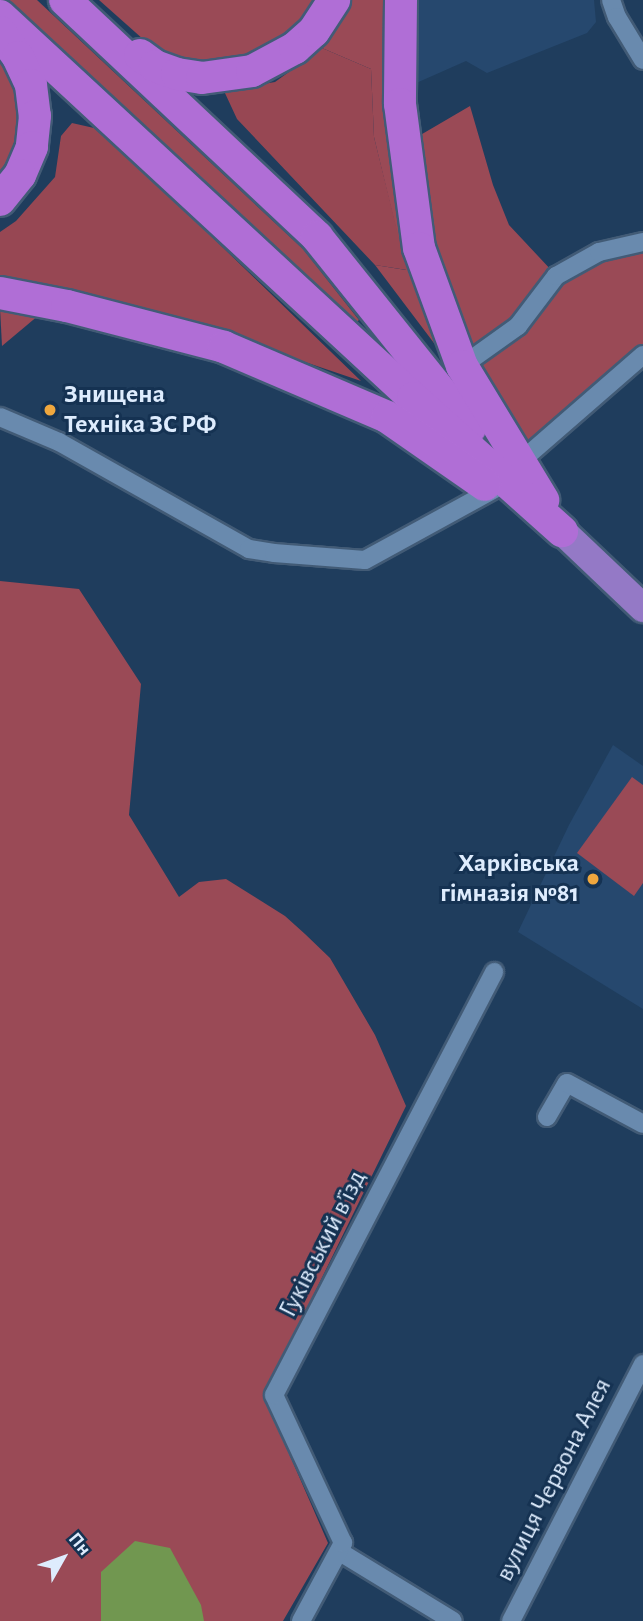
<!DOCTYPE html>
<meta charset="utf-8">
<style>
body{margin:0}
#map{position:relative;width:643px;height:1621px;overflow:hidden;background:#1f3d5d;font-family:"Alegreya Sans",sans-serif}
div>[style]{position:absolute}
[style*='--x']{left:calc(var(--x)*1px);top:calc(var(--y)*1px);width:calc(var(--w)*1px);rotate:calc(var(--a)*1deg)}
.built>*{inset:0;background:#26486e}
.green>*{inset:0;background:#9a4a56}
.forest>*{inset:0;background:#974753}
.water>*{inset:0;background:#719750}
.roads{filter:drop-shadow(2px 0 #425b76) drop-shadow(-2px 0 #425b76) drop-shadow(0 2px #425b76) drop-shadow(0 -2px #425b76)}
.street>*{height:18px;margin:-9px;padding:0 9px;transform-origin:9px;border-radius:9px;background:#698aae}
.primary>*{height:28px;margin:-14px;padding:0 14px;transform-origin:14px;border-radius:14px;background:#9479c6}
.highway>*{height:32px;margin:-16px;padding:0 16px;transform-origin:16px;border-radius:16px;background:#b06ed6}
.dots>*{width:19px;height:19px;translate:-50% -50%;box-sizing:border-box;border:4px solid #153252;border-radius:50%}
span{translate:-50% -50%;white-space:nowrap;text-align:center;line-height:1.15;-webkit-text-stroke:6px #153252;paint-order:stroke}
.poi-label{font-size:26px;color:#deecfd;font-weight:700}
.left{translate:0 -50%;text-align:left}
.right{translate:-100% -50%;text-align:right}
.street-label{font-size:26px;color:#deecfd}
.north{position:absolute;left:28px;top:1523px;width:70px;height:70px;-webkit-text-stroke:5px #153252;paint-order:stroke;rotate:50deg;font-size:19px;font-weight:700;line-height:28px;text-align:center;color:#deecfd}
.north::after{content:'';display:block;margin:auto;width:24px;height:32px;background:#deecfd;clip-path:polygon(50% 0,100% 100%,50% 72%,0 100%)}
</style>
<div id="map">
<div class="built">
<div style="clip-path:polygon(412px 0,594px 0,596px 22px,587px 33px,487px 73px,466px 61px,414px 84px)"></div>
<div style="clip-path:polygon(613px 745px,643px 766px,643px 1009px,518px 932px,569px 825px)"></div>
</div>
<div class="green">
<div style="clip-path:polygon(5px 0,37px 0,303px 249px,359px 320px,354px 324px)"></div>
<div style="clip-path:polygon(99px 0,315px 0,304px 17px,273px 43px,255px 53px,215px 63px,174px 59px,153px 48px)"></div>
<div style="clip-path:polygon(352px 0,391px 0,443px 355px,375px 265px,406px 270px,374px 137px,371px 69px,322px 48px)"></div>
<div style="clip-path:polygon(0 60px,15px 84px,20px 120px,11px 154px,0 172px)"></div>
<div style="clip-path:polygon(470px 106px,493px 185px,509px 225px,553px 272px,643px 247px,643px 347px,524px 449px,473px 366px,427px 248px,417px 137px)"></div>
<div style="clip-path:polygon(0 308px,39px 315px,2px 346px)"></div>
<div style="clip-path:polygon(0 581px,79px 589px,141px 684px,129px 815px,179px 897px,199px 882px,226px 879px,285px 916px,305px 934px,330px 958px,375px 1035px,406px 1106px,264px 1396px,328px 1543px,283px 1621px,0 1621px)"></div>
<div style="clip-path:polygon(632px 777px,643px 785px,643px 883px,634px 896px,577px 853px)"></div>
</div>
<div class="forest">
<div style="clip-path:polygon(322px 48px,371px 69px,374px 137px,407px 270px,375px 265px,237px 119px,224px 91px,275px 82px)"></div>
<div style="clip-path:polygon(72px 123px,94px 128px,154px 181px,361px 381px,175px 318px,47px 286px,0 280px,0 232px,16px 221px,55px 177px,61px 136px)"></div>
</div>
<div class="water">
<div style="clip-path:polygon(135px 1541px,170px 1548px,201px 1605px,204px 1621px,101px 1621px,101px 1572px)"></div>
</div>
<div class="roads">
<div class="street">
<div style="--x:611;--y:0;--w:18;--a:71"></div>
<div style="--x:617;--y:17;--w:50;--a:58.8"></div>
<div style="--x:462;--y:366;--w:69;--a:-35.5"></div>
<div style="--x:518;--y:326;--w:63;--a:-52.8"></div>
<div style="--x:556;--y:276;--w:49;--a:-29.2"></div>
<div style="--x:599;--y:252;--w:45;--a:-12.8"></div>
<div style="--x:0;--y:417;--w:64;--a:23"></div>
<div style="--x:59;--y:442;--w:218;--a:29.4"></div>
<div style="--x:249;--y:549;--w:25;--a:9"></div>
<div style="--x:274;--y:553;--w:91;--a:4.4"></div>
<div style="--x:365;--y:560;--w:146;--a:-28.7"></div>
<div style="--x:520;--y:462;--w:163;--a:-41"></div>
<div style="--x:547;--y:1117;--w:39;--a:-60"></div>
<div style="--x:567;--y:1083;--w:86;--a:28.3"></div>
<div style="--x:340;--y:1552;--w:132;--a:31.4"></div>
<div style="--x:301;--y:1621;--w:89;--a:-61.7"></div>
<div style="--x:343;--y:1543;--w:163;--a:-115"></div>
<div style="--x:274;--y:1395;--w:477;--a:-62.5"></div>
<div style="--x:511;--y:1621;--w:289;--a:-62.8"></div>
</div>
<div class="primary">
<div style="--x:562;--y:531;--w:112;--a:43.5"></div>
</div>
<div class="highway">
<div style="--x:65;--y:0;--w:346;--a:43.2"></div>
<div style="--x:317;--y:237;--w:245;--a:51.3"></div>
<div style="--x:401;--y:0;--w:104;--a:90.6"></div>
<div style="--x:400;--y:104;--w:145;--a:82.5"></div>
<div style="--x:419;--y:248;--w:126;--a:70"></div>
<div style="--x:462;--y:366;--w:157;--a:58.8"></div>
<div style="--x:0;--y:16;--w:563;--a:42.77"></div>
<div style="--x:413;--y:398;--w:200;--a:41.8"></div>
<div style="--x:0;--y:32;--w:31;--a:54"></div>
<div style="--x:18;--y:57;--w:31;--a:65"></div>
<div style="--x:31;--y:85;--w:31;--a:83"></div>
<div style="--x:35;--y:116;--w:31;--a:96"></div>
<div style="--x:32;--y:147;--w:30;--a:113"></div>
<div style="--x:20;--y:175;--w:32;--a:129"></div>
<div style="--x:140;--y:55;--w:19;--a:36"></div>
<div style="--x:155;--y:66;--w:23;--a:20"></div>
<div style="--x:177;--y:74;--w:25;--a:9"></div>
<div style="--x:202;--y:78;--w:50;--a:-8"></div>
<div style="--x:252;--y:71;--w:49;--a:-28.1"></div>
<div style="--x:295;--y:48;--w:25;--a:-42"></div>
<div style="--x:314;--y:31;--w:37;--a:-57"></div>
<div style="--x:0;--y:293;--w:68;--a:11"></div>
<div style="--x:67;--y:306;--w:162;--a:14.6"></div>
<div style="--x:224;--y:347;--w:177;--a:23.2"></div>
<div style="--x:387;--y:417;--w:119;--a:34.8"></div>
</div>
</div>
<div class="dots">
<div style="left:50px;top:410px;background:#efa73e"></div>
<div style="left:593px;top:879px;background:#efa73e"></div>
</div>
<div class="poi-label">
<span class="left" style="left:64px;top:410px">Знищена<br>Техніка ЗС РФ</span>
<span class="right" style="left:579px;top:879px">Харківська<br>гімназія №81</span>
</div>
<div class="street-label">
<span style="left:323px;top:1244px;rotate:-63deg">Гуківський в’їзд</span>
<span style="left:554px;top:1480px;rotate:-63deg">вулиця Червона Алея</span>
</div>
<div class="north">Пн</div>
</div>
